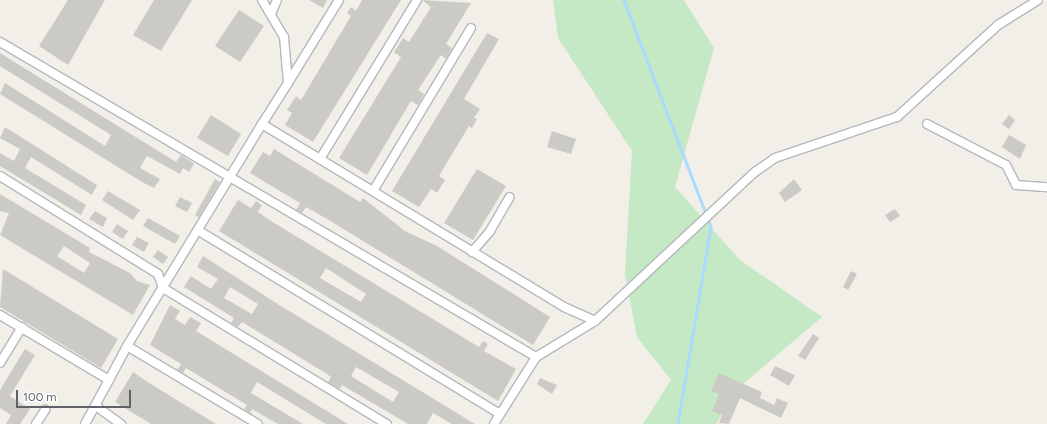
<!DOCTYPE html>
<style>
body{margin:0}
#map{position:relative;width:1047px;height:424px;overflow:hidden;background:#f1efe8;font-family:Figtree,sans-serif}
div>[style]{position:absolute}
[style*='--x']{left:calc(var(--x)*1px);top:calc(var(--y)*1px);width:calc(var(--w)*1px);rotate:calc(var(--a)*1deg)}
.green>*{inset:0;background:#c5e8c5}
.stream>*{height:2.5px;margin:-1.25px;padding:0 1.25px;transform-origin:1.25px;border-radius:1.25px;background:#aadaff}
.building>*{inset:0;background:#cccac5}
.roads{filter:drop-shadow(1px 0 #b5b8bc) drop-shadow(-1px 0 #b5b8bc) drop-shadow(0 1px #b5b8bc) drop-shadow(0 -1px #b5b8bc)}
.minor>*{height:8px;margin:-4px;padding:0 4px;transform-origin:4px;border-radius:4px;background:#fff}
span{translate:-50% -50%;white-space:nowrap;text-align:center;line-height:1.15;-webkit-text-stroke:3px #fff;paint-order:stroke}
.scale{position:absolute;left:16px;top:390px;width:115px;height:18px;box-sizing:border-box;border:2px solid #5f6368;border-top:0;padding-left:5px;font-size:12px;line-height:14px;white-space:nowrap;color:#5f6368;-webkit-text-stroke:3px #fff;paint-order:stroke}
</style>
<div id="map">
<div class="green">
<div style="clip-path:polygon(553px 0,684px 0,714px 48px,675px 187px,740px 260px,822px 317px,737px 389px,716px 424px,643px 424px,671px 380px,637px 337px,625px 274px,632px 151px,558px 38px)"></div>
</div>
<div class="stream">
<div style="--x:624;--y:0;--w:243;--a:69"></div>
<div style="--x:711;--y:227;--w:200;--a:99.5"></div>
</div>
<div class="building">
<div style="clip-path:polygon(68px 0,105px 0,68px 65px,39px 46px)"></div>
<div style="clip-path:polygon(154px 0,192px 0,161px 51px,133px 35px)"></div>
<div style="clip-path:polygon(309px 0,327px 0,323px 8px)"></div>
<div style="clip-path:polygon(362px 0,401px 0,313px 142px,285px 125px,292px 113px,287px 110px,296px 96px,301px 100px,351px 16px,347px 13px,351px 7px,356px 11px)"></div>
<div style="clip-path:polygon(422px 0,471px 3px,446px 44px,452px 48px,448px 55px,446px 59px,441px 55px,418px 90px,424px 94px,418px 105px,411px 101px,367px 175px,339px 158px,401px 57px,394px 52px,403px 38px,409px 42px,431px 7px)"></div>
<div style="clip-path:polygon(239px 10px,264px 26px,240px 62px,215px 46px)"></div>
<div style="clip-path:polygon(487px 33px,499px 39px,464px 99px,480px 109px,474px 118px,477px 119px,472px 128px,469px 126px,439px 176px,445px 180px,437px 193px,431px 189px,419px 207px,392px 191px)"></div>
<div style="clip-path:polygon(0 53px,176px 162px,181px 155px,194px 164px,189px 172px,183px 168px,180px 174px,147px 156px,140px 168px,160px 179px,154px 188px,142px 182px,0 94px,5px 83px,105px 146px,111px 135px,0 66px)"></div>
<div style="clip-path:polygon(211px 115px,241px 134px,228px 156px,197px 138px)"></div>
<div style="clip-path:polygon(1009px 115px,1015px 120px,1009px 129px,1002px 124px)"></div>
<div style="clip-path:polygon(5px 127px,97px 185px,92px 195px,31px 157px,25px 168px,86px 205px,81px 215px,0 166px,0 153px,14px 161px,20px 149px,0 138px)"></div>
<div style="clip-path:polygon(552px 131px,576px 139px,571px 154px,547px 147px)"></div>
<div style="clip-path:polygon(1009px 135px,1026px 145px,1020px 159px,1002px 147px)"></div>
<div style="clip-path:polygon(274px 149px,360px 202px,363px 198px,405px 231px,437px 246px,550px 317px,533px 345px,327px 219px,306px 207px,302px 213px,296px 210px,300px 203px,250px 173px,263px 152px,270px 156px)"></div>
<div style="clip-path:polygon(477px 169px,506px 186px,473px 240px,444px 223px)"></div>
<div style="clip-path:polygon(215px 179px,220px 182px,199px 217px,195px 215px)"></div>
<div style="clip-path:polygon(794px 179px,802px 190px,785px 202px,779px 193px)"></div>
<div style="clip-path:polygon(108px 191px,140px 210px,133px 220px,102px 200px)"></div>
<div style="clip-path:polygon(evenodd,0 194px,90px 248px,89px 252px,130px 273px,137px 281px,150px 285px,133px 315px,0 235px,9px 213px,0 211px,0 194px,64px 246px,90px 263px,84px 273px,57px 256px,64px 246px)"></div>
<div style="clip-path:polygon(180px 197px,192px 203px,187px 212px,175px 206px)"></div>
<div style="clip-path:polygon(evenodd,238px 200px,251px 208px,256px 201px,262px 205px,258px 212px,271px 221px,479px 347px,483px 341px,488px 344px,484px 351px,516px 369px,498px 401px,219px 231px,238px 200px,326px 268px,366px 294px,361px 302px,320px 278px,326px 268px)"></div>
<div style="clip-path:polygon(895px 209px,900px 216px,890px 222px,885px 215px)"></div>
<div style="clip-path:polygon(95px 211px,107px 218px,103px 227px,89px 219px)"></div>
<div style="clip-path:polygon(148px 218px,180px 236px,175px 244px,143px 226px)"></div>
<div style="clip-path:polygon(117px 224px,128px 231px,123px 239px,112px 232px)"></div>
<div style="clip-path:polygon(137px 237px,149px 243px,144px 252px,132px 245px)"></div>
<div style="clip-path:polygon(158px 250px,168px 257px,163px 264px,153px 257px)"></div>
<div style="clip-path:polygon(evenodd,203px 256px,276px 303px,475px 424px,452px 424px,433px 413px,427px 424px,408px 424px,342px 385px,340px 389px,328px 382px,331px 377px,327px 374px,242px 322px,238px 327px,231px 323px,234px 318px,184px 287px,191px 276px,211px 289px,218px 279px,197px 267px,203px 256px,230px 287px,258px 304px,252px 314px,224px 298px,230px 287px,203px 256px,356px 367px,399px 392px,393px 402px,351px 376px,356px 367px)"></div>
<div style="clip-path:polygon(3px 269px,118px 339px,101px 368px,0 307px)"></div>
<div style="clip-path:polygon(851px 271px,857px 274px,848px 290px,843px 287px)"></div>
<div style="clip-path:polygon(170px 305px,180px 311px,175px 319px,185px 325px,190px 317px,201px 323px,196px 331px,348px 424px,326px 424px,257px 382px,251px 393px,303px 424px,278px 424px,252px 409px,250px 413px,244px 409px,247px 405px,186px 368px,183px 373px,177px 370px,181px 364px,150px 345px)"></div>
<div style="clip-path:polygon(813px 334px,819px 338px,805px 360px,798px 356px)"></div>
<div style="clip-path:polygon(25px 349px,35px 355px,10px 396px,30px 409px,20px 424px,6px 424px,11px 415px,0 408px,0 390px)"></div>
<div style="clip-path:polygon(775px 366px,795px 375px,789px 386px,770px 375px)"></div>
<div style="clip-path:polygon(133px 372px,146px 381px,216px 424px,151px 424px,115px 402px)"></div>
<div style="clip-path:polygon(719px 373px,762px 392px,760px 398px,774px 405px,777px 398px,788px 403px,781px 418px,740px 398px,729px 424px,719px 423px,722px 415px,712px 411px,719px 394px,711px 391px)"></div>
<div style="clip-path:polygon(540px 378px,557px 385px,552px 394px,537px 384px)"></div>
</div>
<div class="roads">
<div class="minor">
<div style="--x:262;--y:0;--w:43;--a:59.3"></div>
<div style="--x:284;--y:37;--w:46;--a:85"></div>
<div style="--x:288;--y:83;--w:49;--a:122.4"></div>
<div style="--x:262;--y:124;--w:353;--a:31.2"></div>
<div style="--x:564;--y:307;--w:34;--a:24"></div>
<div style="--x:271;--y:14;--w:15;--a:-67"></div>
<div style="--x:0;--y:42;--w:622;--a:30.44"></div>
<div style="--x:288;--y:83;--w:97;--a:-58.4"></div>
<div style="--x:927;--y:124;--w:89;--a:27.4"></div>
<div style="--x:1006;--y:165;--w:22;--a:63"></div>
<div style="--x:1016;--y:185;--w:31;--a:4"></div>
<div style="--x:320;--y:159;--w:186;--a:-58.6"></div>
<div style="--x:0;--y:176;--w:186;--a:31.8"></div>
<div style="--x:158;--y:274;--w:15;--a:70"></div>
<div style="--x:163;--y:288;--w:262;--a:31.3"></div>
<div style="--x:373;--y:191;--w:190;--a:-59"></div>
<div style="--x:199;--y:231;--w:352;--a:31.3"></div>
<div style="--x:472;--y:252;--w:28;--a:-49"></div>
<div style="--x:490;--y:231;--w:39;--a:-60"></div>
<div style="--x:0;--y:315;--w:127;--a:30.8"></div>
<div style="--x:109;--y:380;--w:38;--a:-62"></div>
<div style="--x:127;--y:346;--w:152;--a:30.8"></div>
<div style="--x:127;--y:346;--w:260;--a:-58.7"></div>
<div style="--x:0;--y:363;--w:42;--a:-58.6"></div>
<div style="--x:96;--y:406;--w:31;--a:36"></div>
<div style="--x:36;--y:424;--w:17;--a:-57"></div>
<div style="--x:85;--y:424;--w:50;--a:-61.4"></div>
<div style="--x:494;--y:424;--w:79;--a:-57.9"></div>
<div style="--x:536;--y:357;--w:69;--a:-31.4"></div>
<div style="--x:595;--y:321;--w:219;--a:-43"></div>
<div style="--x:755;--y:172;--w:24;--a:-35"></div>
<div style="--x:775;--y:158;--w:129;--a:-18.6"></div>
<div style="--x:897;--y:117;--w:137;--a:-42.3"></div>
<div style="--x:998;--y:25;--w:47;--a:-32"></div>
</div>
</div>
<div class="scale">100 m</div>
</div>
